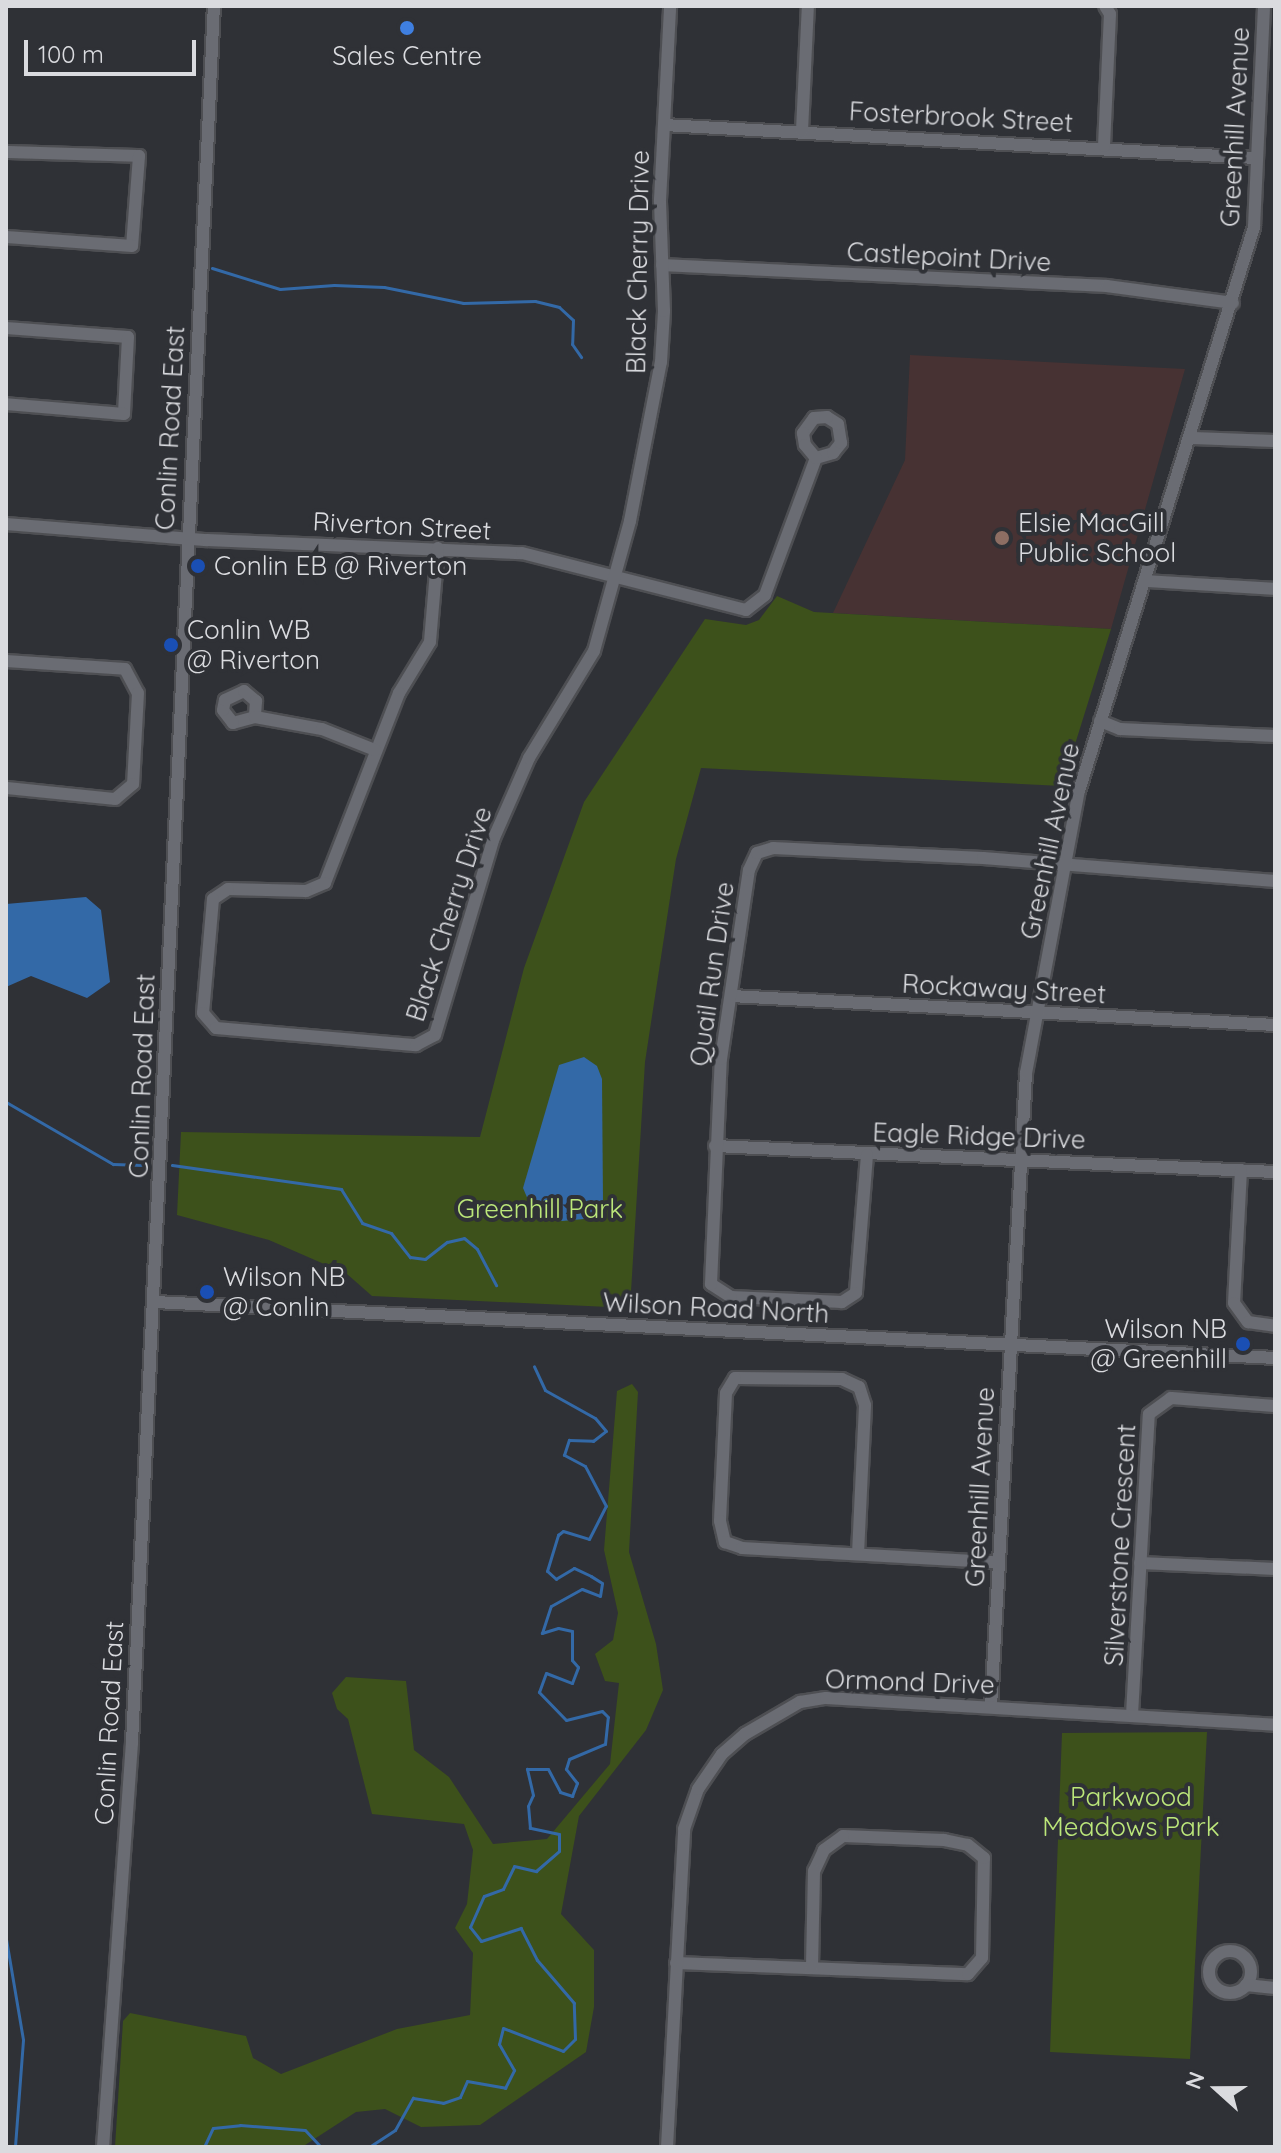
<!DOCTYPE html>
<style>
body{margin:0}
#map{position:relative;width:1281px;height:2153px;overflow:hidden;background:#2f3136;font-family:Quicksand,sans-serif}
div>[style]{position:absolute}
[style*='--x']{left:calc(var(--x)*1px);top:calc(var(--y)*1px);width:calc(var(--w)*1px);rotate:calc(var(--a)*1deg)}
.commercial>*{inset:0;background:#473233}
.green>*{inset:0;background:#3d511b}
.water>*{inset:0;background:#3369a7}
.stream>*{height:3px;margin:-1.5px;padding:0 1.5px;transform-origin:1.5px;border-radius:1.5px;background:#3369a7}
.roads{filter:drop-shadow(2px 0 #4e4f53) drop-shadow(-2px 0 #4e4f53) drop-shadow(0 2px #4e4f53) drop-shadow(0 -2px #4e4f53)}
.minor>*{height:12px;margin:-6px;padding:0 6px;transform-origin:6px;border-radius:6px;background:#6a6c73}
.minor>.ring{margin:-6px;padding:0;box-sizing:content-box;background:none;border:12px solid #6a6c73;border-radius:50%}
.dots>*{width:22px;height:22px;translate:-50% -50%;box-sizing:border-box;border:4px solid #2f3136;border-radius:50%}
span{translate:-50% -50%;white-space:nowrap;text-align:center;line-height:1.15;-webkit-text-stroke:8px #2f3136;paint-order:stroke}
.poi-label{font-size:26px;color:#dadbdf}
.left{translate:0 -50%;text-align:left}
.right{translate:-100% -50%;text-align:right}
.street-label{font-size:26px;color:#dadbdf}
.park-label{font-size:26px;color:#bce77a}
.frame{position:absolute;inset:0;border:8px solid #dadbdf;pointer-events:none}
.north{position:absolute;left:1177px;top:2049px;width:80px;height:80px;-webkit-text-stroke:6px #2f3136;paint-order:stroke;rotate:291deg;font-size:22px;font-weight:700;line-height:32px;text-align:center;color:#dadbdf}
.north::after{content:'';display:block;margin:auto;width:28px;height:36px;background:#dadbdf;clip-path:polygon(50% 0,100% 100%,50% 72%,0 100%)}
.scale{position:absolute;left:24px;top:40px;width:172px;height:36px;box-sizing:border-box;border:4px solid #dadbdf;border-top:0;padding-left:10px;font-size:24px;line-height:28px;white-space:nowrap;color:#dadbdf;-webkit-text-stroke:6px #2f3136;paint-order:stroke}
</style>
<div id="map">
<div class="commercial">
<div style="clip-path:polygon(910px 355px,1185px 369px,1111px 629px,833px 613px,905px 460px)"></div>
</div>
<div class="green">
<div style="clip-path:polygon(777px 596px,814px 612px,1111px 629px,1062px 786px,701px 768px,676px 859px,645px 1062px,630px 1308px,372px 1296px,347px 1274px,269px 1240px,177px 1215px,181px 1132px,480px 1137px,524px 968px,584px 802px,705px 619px,746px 625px,759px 620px)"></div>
<div style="clip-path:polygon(632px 1384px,638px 1392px,629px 1552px,656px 1644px,663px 1690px,646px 1730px,579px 1816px,561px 1914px,594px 1950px,594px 2007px,586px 2052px,480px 2125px,421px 2127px,385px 2109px,356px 2112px,302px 2147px,115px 2147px,123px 2021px,130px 2013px,246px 2036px,253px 2058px,281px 2074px,397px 2029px,470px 2015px,473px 1953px,455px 1928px,467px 1904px,473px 1850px,464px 1824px,372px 1814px,348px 1719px,337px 1709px,332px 1693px,346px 1677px,406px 1681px,414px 1750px,449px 1777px,493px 1844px,547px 1839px,610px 1764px,619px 1683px,605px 1681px,595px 1654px,613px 1640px,618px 1613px,604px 1550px,617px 1391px)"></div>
<div style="clip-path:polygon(1207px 1732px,1190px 2059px,1050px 2052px,1062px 1733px)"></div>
</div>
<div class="water">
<div style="clip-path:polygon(86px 897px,101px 910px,110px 982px,87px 998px,31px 976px,6px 987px,6px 904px)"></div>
<div style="clip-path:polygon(584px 1057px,597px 1066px,602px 1079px,603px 1203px,584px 1219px,562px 1221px,532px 1209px,523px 1188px,559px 1065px)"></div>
</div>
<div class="stream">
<div style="--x:212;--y:268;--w:71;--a:17.2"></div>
<div style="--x:280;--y:289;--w:54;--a:-4.2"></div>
<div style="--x:334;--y:285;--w:50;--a:2.3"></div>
<div style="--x:384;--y:287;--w:81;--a:11.4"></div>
<div style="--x:463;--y:303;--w:72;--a:-1.6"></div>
<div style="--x:535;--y:301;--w:25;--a:14"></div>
<div style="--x:559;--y:307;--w:19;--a:43"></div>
<div style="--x:573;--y:320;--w:24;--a:92"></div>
<div style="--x:572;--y:344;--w:16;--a:55"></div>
<div style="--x:6;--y:1102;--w:124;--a:30.1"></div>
<div style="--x:113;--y:1164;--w:38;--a:2"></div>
<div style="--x:6;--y:1120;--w:8;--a:90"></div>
<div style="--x:172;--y:1165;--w:171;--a:8.1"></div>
<div style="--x:341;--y:1189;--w:40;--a:58"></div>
<div style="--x:362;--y:1223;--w:31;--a:19"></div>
<div style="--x:391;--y:1233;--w:31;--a:52"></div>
<div style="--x:410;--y:1257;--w:15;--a:8"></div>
<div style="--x:425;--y:1259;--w:28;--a:-38"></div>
<div style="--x:447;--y:1242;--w:17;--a:-13"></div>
<div style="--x:464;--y:1238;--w:17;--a:40"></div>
<div style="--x:477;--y:1249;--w:41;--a:62.2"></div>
<div style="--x:6;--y:1939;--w:102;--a:80.4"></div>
<div style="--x:23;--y:2040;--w:107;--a:94.3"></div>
<div style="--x:204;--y:2147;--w:21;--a:-65"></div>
<div style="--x:213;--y:2128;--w:27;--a:-6"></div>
<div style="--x:240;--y:2125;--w:65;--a:4.4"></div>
<div style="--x:305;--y:2130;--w:23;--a:47"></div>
<div style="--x:369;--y:2147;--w:31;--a:-33"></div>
<div style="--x:395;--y:2130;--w:37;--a:-61"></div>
<div style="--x:413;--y:2098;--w:30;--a:9"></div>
<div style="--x:443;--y:2103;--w:18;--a:-19"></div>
<div style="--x:460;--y:2097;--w:17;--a:-66"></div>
<div style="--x:467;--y:2081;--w:39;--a:10"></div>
<div style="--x:505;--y:2088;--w:20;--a:-63"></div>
<div style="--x:514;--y:2070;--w:30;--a:-120"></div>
<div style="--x:499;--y:2044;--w:16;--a:-76"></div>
<div style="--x:503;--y:2028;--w:64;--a:21"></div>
<div style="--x:563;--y:2051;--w:17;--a:-45"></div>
<div style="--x:575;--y:2039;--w:36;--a:-92"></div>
<div style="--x:574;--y:2003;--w:57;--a:-130.7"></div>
<div style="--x:537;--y:1960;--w:36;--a:-117"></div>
<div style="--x:521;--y:1928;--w:42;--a:162"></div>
<div style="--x:481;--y:1941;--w:18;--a:-128"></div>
<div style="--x:470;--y:1927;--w:34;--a:-66"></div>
<div style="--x:484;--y:1896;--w:20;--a:-20"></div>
<div style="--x:503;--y:1889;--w:25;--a:-64"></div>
<div style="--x:514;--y:1866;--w:23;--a:13"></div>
<div style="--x:536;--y:1871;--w:30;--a:-41"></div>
<div style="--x:559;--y:1851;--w:17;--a:-90"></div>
<div style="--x:559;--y:1834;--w:30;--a:-168"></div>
<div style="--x:530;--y:1828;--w:22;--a:-95"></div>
<div style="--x:528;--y:1806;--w:12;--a:-66"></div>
<div style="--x:533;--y:1795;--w:27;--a:-103"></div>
<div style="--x:527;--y:1769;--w:21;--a:0"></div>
<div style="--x:548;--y:1769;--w:26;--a:62"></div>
<div style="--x:560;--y:1792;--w:13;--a:18"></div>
<div style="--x:572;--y:1796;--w:14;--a:-69"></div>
<div style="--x:577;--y:1783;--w:18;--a:-128"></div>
<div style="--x:566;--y:1769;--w:10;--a:-73"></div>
<div style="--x:569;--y:1759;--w:39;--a:-23"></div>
<div style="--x:605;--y:1744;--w:27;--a:-84"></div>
<div style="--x:608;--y:1717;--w:8;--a:-135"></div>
<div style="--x:602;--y:1711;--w:37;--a:166"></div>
<div style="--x:566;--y:1720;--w:39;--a:-134"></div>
<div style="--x:539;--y:1692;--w:20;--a:-70"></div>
<div style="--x:546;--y:1673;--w:28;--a:21"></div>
<div style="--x:572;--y:1683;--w:17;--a:-69"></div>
<div style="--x:578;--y:1667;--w:9;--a:-131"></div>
<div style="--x:572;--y:1660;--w:29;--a:-90"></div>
<div style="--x:572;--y:1631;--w:14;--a:-168"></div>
<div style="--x:558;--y:1628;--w:17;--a:163"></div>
<div style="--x:542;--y:1633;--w:28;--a:-72"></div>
<div style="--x:551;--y:1606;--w:35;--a:-29"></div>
<div style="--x:582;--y:1589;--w:19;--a:21"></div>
<div style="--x:600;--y:1596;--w:13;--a:-81"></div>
<div style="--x:602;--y:1583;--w:13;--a:-148"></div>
<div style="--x:591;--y:1576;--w:19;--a:-155"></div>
<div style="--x:574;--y:1568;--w:21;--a:149"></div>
<div style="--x:556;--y:1579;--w:12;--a:-138"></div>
<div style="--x:547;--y:1571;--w:38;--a:-73"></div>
<div style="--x:558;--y:1535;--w:6;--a:-39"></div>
<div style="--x:563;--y:1531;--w:27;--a:17"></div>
<div style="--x:589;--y:1539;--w:37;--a:-63"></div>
<div style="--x:606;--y:1506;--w:45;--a:-117.7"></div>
<div style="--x:585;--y:1466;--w:24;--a:-152"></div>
<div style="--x:564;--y:1455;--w:16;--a:-72"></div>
<div style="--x:569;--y:1440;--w:24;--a:2"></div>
<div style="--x:593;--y:1441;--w:16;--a:-38"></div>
<div style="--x:606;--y:1431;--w:17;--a:-130"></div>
<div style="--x:595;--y:1418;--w:57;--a:-150.8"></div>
<div style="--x:545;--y:1390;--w:26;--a:-115"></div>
</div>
<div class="roads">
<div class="minor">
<div style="--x:664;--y:125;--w:593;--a:3.19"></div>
<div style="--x:802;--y:131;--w:125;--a:-87.3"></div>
<div style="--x:1104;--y:146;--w:132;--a:-87.4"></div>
<div style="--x:1110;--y:14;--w:9;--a:-122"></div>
<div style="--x:6;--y:152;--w:133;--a:1.7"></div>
<div style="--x:139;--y:156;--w:90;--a:94.4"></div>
<div style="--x:132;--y:246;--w:126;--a:-175.9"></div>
<div style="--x:662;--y:265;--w:445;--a:2.7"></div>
<div style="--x:1107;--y:286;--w:127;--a:7.7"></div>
<div style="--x:6;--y:328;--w:122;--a:4.2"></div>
<div style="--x:128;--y:337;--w:77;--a:93"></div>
<div style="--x:124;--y:414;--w:118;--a:-175.2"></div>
<div style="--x:1192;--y:438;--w:83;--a:2.1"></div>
<div style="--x:6;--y:524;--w:202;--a:4.6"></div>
<div style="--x:207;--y:540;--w:315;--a:2.4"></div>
<div style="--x:522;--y:553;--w:231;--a:14.3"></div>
<div style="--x:746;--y:610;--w:24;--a:-38"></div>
<div style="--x:765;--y:595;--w:146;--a:-69.6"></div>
<div style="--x:816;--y:458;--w:18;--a:-16"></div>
<div style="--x:833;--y:453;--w:13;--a:-51"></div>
<div style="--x:841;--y:443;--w:19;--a:-99"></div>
<div style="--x:838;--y:424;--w:13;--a:-148"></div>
<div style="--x:827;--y:417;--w:13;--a:176"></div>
<div style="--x:814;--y:418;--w:19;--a:126"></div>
<div style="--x:803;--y:433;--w:12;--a:81"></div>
<div style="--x:805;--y:445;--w:17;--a:50"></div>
<div style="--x:438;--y:548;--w:94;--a:94.9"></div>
<div style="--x:430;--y:642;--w:60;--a:121.3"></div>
<div style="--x:399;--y:693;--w:204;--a:111.3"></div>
<div style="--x:325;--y:883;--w:21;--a:157"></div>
<div style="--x:306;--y:891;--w:78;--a:-178.5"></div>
<div style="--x:228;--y:889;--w:18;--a:146"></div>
<div style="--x:213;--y:899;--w:114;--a:95"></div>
<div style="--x:203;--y:1013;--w:20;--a:49"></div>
<div style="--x:216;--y:1028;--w:201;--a:4.9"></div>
<div style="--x:416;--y:1045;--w:21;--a:-28"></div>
<div style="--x:435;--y:1035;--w:203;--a:-73.4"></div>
<div style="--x:493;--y:840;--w:90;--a:-66.3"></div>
<div style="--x:529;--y:758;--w:125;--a:-58.7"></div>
<div style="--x:594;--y:651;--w:135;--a:-74.5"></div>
<div style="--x:630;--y:521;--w:162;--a:-79"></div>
<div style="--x:661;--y:362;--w:51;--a:-86.6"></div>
<div style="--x:664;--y:311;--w:111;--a:-92.1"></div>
<div style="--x:660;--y:200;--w:194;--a:-87"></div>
<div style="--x:1146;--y:581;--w:129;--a:3.5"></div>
<div style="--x:6;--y:661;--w:119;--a:3.8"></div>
<div style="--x:125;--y:669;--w:27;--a:62"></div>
<div style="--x:138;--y:693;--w:91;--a:93.1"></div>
<div style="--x:133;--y:784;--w:23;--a:140"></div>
<div style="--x:115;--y:799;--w:110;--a:-174.2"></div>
<div style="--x:255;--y:717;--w:23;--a:165"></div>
<div style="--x:233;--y:723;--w:16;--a:-128"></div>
<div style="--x:223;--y:710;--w:10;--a:-79"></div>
<div style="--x:225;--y:700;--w:21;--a:-25"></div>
<div style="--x:244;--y:691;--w:16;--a:40"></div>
<div style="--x:256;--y:701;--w:16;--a:94"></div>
<div style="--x:255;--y:717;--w:68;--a:10.2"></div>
<div style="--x:322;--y:729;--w:57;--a:21.6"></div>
<div style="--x:1100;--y:721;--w:22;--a:22"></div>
<div style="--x:1120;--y:729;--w:155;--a:2.6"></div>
<div style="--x:731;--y:996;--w:545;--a:3.05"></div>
<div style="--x:715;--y:1146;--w:561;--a:2.66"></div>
<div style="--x:867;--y:1155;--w:138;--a:94.6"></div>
<div style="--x:856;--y:1293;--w:17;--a:147"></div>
<div style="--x:842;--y:1302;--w:111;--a:-177.4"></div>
<div style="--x:731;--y:1297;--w:24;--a:-147"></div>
<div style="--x:711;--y:1284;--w:225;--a:-87.5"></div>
<div style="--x:721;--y:1059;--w:191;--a:-81.6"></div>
<div style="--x:749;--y:870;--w:19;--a:-65"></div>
<div style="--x:757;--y:853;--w:17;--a:-17"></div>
<div style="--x:773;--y:848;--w:210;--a:2.7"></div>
<div style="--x:983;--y:858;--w:293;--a:4.5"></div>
<div style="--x:1241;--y:1170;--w:133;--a:93"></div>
<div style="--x:1234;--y:1303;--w:24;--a:54"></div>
<div style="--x:1248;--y:1322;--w:27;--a:8"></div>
<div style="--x:155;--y:1302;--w:1121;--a:2.86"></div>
<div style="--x:858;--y:1554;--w:149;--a:-87.3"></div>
<div style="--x:865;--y:1405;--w:19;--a:-108"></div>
<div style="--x:859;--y:1387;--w:19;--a:-155"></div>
<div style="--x:842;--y:1379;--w:107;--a:-179.5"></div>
<div style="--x:735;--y:1378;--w:17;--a:121"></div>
<div style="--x:726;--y:1393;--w:128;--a:92.7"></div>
<div style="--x:720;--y:1521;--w:22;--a:77"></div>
<div style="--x:725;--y:1542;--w:18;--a:19"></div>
<div style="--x:742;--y:1548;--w:254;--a:3.2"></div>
<div style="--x:1140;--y:1563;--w:135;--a:2.5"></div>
<div style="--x:991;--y:1707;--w:635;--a:-86.84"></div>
<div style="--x:1026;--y:1073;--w:287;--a:-79.4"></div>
<div style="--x:1079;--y:791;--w:591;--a:-72.76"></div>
<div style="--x:1254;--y:227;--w:221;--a:-87.4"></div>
<div style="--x:1132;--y:1715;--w:301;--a:-86.8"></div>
<div style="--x:1149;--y:1414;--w:27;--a:-36"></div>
<div style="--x:1171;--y:1398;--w:104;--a:4.4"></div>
<div class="ring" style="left:1209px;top:1951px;width:30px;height:30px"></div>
<div style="--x:676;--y:1963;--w:292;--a:2.2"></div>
<div style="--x:968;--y:1974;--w:21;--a:-49"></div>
<div style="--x:982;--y:1958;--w:100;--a:-88.9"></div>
<div style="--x:984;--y:1858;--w:21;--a:-141"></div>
<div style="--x:968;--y:1845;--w:25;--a:-168"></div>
<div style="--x:944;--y:1840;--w:101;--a:-177.7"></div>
<div style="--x:843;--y:1836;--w:24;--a:144"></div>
<div style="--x:824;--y:1850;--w:23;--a:115"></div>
<div style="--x:814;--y:1871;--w:97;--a:91.2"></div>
<div style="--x:1246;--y:1985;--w:29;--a:6"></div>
<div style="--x:103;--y:2147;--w:405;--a:-85.9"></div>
<div style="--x:132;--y:1743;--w:1739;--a:-87.3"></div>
<div style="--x:667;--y:2147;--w:318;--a:-86.9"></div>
<div style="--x:684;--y:1829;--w:42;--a:-70.7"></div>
<div style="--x:698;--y:1789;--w:42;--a:-55.6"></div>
<div style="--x:722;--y:1754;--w:30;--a:-41"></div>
<div style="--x:745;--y:1734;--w:64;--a:-30.2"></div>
<div style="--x:800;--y:1702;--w:26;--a:-9"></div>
<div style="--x:826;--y:1698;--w:450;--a:3.4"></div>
</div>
</div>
<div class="dots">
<div style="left:407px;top:28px;background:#3f7fe0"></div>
<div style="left:1002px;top:538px;background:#8d6e63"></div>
<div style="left:198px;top:566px;background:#1a4fb4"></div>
<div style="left:171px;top:645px;background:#1a4fb4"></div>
<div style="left:207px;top:1292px;background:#1a4fb4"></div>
<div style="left:1243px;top:1344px;background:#1a4fb4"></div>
</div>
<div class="poi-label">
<span style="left:407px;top:56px">Sales Centre</span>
<span class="left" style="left:1018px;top:538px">Elsie MacGill<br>Public School</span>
<span class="left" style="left:214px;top:566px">Conlin EB @ Riverton</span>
<span class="left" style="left:187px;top:645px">Conlin WB<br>@ Riverton</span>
<span class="left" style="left:223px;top:1292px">Wilson NB<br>@ Conlin</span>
<span class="right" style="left:1227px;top:1344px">Wilson NB<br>@ Greenhill</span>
</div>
<div class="street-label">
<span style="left:961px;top:117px;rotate:3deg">Fosterbrook Street</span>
<span style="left:1235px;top:127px;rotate:-87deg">Greenhill Avenue</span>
<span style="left:949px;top:257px;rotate:3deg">Castlepoint Drive</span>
<span style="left:638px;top:262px;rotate:-89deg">Black Cherry Drive</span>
<span style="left:170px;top:428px;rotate:-87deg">Conlin Road East</span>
<span style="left:402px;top:526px;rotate:3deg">Riverton Street</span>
<span style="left:1050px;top:841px;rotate:-78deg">Greenhill Avenue</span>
<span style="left:449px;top:914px;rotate:-72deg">Black Cherry Drive</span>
<span style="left:712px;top:974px;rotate:-82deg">Quail Run Drive</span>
<span style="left:1004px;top:989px;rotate:3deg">Rockaway Street</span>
<span style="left:142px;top:1076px;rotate:-88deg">Conlin Road East</span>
<span style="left:979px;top:1136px;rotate:2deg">Eagle Ridge Drive</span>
<span style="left:716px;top:1308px;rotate:3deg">Wilson Road North</span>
<span style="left:980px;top:1487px;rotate:-87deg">Greenhill Avenue</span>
<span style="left:1120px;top:1545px;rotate:-87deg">Silverstone Crescent</span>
<span style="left:910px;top:1682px;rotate:2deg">Ormond Drive</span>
<span style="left:109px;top:1723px;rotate:-87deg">Conlin Road East</span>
</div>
<div class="park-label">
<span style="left:540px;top:1209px">Greenhill Park</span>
<span style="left:1131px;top:1812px">Parkwood<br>Meadows Park</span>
</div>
<div class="frame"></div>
<div class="north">N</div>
<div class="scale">100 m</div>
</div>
